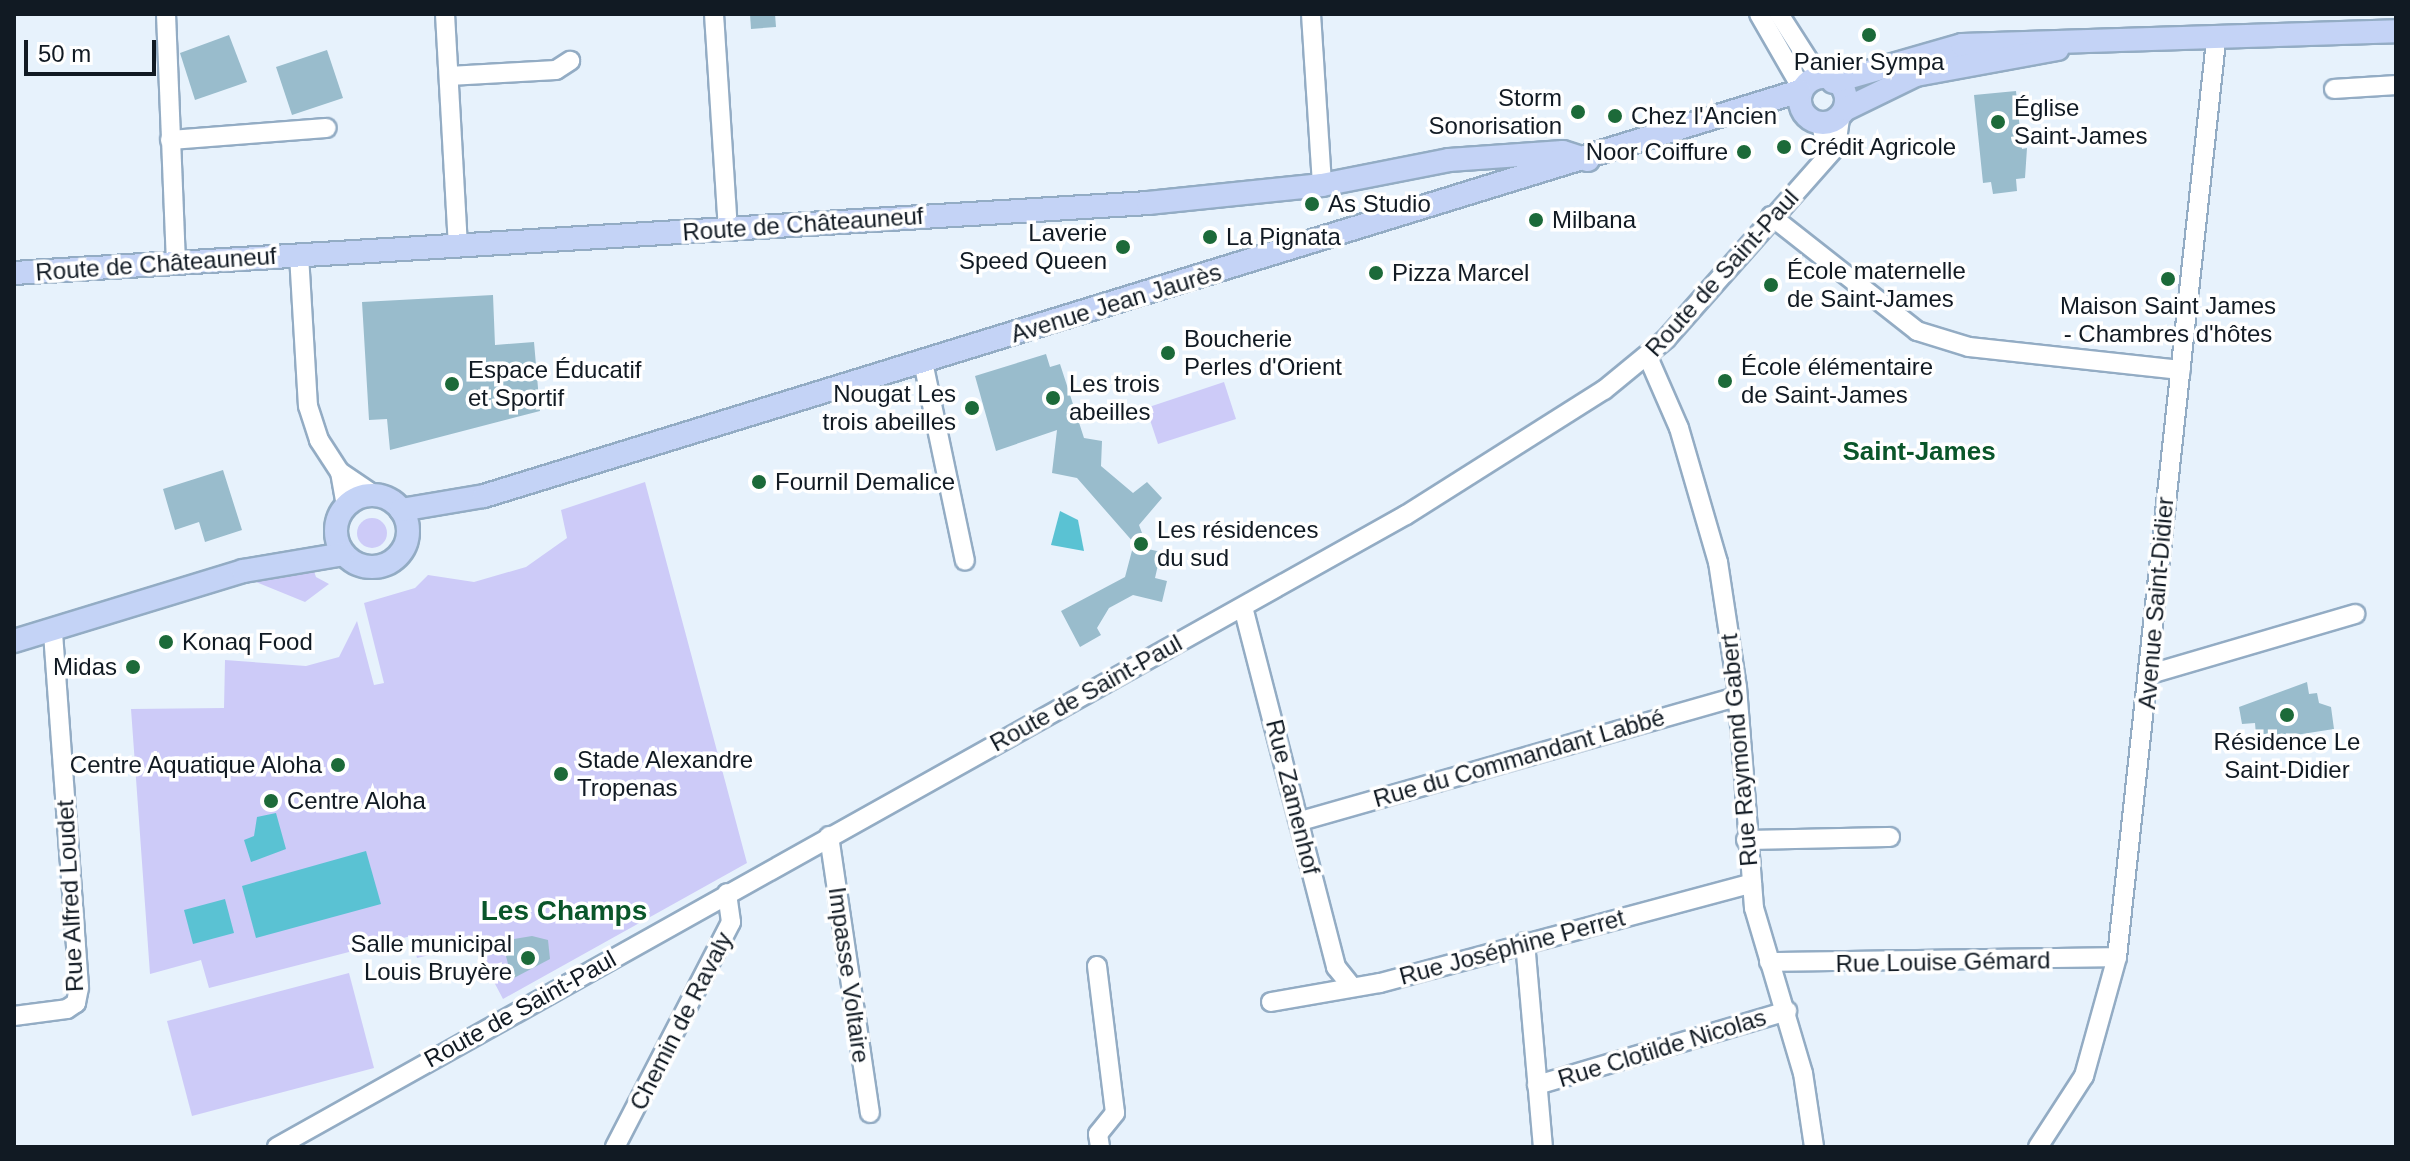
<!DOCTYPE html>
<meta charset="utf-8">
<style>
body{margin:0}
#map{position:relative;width:2410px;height:1161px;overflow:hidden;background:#e7f2fc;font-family:Helvetica,sans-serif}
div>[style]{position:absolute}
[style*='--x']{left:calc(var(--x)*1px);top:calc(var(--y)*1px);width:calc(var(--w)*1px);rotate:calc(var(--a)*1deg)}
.green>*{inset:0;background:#cdcbf8}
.round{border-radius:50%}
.water>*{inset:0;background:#5ac2d3}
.building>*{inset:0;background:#99bccc}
.roads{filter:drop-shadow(2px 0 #93acc4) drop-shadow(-2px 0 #93acc4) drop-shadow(0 2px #93acc4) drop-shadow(0 -2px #93acc4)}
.minor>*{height:18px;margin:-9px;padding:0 9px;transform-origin:9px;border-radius:9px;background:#fff}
.major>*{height:22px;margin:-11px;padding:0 11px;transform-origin:11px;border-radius:11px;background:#c4d3f6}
.major>.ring{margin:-11px;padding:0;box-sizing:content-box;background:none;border:22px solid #c4d3f6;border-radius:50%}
.dots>*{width:22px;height:22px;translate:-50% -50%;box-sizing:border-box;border:4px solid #fff;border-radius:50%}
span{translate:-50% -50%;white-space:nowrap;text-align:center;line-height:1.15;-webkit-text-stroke:7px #fff;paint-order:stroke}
.poi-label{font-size:24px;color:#111a23}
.right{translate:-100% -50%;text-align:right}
.left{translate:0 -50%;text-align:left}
.street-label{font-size:24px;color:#111a23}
.neighbourhood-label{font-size:26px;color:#0a562a;font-weight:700}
.quarter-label{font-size:28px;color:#0a562a;font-weight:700}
.frame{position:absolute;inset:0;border:16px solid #111a23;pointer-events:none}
.scale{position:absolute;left:24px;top:40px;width:132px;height:36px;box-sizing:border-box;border:4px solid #111a23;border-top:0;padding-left:10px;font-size:24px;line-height:28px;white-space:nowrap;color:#111a23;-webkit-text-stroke:6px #fff;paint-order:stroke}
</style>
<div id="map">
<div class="green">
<div style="clip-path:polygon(1224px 382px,1236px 419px,1158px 444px,1146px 408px)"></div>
<div style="clip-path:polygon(645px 482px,747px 863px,503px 999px,474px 944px,417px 958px,411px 936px,209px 988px,201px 960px,150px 974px,131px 709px,224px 708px,225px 660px,306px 666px,339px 657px,357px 621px,374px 685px,384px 683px,364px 603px,415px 588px,428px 575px,474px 582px,526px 567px,567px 538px,561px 510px)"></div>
<div class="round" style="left:357px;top:518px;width:30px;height:30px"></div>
<div style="clip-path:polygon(312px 565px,316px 577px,329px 584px,305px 602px,256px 582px)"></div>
<div style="clip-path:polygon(349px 973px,374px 1068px,192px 1116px,167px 1021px)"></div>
</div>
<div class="water">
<div style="clip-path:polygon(1060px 511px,1078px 520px,1084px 551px,1051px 545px)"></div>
<div style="clip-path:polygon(276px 813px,286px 849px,251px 862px,244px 840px,254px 836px,257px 817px)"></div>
<div style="clip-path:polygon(366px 851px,381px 904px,256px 938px,242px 886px)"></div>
<div style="clip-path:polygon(225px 899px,234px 933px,193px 944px,184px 910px)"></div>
</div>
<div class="building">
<div style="clip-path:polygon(750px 14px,775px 14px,776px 27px,751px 29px)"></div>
<div style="clip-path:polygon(229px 35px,247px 82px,195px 100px,180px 53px)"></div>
<div style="clip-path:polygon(327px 50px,343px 98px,292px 115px,276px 67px)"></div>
<div style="clip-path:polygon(2016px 91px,2022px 149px,2027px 148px,2025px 178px,2016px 179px,2017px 191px,1993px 194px,1991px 182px,1983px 183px,1974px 95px)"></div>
<div style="clip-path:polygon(493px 295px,495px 345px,534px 342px,540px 411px,390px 450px,387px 419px,369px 420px,362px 302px)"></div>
<div style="clip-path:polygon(1046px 354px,1050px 367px,1060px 364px,1084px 438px,1102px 441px,1101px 466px,1133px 493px,1147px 482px,1162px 498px,1139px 525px,1148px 549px,1161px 552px,1155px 578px,1167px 581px,1162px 602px,1133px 595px,1109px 608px,1097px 628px,1101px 635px,1080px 647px,1061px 611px,1125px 577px,1134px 543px,1077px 478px,1052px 473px,1057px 430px,996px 451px,975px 376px)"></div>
<div style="clip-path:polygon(223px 470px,242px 530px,205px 542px,199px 522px,175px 530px,163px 489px)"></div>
<div style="clip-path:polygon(2307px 682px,2309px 694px,2317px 693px,2319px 703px,2331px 707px,2334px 729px,2277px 738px,2277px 733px,2256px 735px,2255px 723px,2242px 724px,2239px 707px)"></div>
<div style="clip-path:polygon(532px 936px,548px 940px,550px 959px,512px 979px,502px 941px)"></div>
</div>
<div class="roads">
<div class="minor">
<div style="--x:166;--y:14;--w:247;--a:87.7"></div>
<div style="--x:445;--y:14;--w:231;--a:86.8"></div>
<div style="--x:714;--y:14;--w:215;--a:86.3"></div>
<div style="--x:1311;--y:14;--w:171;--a:86.3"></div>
<div style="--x:1759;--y:14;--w:84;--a:60.1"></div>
<div style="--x:1779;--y:14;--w:72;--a:57.4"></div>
<div style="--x:449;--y:76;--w:107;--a:-3.2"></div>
<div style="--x:556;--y:70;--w:17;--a:-33"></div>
<div style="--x:2334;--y:89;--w:62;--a:-3.7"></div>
<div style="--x:1821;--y:123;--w:31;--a:79"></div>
<div style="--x:170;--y:140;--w:157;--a:-4.4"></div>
<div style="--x:1771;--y:216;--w:186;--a:38.2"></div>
<div style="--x:1917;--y:331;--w:54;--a:17.1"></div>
<div style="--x:1969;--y:347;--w:213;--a:6.2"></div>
<div style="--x:299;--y:255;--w:151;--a:86.6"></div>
<div style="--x:308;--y:406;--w:36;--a:72"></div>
<div style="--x:319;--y:440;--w:38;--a:57"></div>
<div style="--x:340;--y:472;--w:41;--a:34.1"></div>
<div style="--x:1648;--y:357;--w:77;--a:66.4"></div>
<div style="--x:1679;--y:428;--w:140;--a:73.8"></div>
<div style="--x:1718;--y:562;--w:126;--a:81.4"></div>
<div style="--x:1737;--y:687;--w:222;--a:85.6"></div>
<div style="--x:1754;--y:908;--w:172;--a:73.5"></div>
<div style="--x:1803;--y:1073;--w:75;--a:81.5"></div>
<div style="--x:923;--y:362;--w:203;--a:78.1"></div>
<div style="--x:340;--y:472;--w:35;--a:80"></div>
<div style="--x:1243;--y:607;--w:372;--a:75.5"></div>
<div style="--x:1336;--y:967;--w:22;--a:51"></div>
<div style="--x:2150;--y:674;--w:214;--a:-16.3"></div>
<div style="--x:1301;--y:821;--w:453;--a:-15.9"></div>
<div style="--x:829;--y:836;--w:280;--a:81.6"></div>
<div style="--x:1746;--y:840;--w:144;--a:-1.2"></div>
<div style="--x:1525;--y:942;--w:206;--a:85"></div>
<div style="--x:1769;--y:962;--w:348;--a:-0.8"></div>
<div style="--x:1097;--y:966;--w:148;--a:83"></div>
<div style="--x:1115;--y:1113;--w:27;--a:129"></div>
<div style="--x:1098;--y:1134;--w:13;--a:81"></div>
<div style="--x:1271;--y:1002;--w:111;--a:-9.9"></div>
<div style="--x:1380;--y:983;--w:385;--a:-15"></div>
<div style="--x:14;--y:1016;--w:53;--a:-7.5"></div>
<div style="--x:67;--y:1009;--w:11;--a:-34"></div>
<div style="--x:76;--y:1003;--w:16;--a:-79"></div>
<div style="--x:79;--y:987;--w:359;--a:-94.2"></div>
<div style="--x:1537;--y:1085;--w:261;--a:-16.5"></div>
<div style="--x:277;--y:1147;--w:1294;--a:-29.24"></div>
<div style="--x:1406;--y:515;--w:234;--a:-32.3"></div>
<div style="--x:1604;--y:390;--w:80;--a:-39.4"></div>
<div style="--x:1666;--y:339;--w:256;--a:-48.5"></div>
<div style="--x:1836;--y:147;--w:27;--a:-82"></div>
<div style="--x:615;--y:1147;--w:253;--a:-62.7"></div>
<div style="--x:731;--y:922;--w:29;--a:-98"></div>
<div style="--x:2038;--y:1147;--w:85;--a:-57.1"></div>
<div style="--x:2084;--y:1076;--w:123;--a:-74.5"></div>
<div style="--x:2117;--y:957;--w:921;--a:-83.83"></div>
</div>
<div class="major">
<div class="ring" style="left:1800px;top:77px;width:24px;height:24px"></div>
<div style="--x:1833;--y:82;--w:134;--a:-16"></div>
<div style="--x:1962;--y:45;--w:434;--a:-1.8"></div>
<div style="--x:1846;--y:109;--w:78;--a:-25.9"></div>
<div style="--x:1916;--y:75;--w:144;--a:-10.4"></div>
<div style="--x:14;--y:273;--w:1136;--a:-3.53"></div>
<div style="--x:1148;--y:203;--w:175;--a:-5.9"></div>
<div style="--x:1322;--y:185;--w:129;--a:-11.1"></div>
<div style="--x:1449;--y:160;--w:114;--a:-4"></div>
<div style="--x:1563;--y:152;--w:26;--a:18"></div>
<div class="ring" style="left:336px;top:495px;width:50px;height:50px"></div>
<div style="--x:401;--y:510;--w:84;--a:-9.6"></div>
<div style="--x:484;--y:496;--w:1377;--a:-17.11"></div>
<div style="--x:14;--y:641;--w:239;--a:-17"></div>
<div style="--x:243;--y:571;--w:101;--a:-9.6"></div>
</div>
</div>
<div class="dots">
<div style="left:1869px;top:35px;background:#1c6a39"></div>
<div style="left:1578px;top:112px;background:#1c6a39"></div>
<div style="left:1615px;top:116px;background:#1c6a39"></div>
<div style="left:1998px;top:122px;background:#1c6a39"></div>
<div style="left:1784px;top:147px;background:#1c6a39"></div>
<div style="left:1744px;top:152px;background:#1c6a39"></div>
<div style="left:1312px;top:204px;background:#1c6a39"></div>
<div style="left:1536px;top:220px;background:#1c6a39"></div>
<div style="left:1210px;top:237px;background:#1c6a39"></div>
<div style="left:1123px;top:247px;background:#1c6a39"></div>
<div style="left:1376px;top:273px;background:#1c6a39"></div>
<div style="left:2168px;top:279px;background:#1c6a39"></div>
<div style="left:1771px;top:285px;background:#1c6a39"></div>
<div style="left:1168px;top:353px;background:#1c6a39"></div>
<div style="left:1725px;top:381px;background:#1c6a39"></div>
<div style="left:452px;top:384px;background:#1c6a39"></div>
<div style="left:1053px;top:398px;background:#1c6a39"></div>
<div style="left:972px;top:408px;background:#1c6a39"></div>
<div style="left:759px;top:482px;background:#1c6a39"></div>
<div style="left:1141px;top:544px;background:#1c6a39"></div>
<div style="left:166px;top:642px;background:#1c6a39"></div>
<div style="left:133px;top:667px;background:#1c6a39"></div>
<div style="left:2287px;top:715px;background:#1c6a39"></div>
<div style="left:338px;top:765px;background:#1c6a39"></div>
<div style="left:561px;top:774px;background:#1c6a39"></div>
<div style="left:271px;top:801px;background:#1c6a39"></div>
<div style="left:528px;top:958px;background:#1c6a39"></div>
</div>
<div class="poi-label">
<span style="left:1869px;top:62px">Panier Sympa</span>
<span class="right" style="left:1562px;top:112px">Storm<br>Sonorisation</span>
<span class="left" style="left:2014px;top:122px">Église<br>Saint-James</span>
<span class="left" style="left:1631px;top:116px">Chez l'Ancien</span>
<span class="left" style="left:1800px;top:147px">Crédit Agricole</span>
<span class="right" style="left:1728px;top:152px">Noor Coiffure</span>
<span class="left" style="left:1328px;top:204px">As Studio</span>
<span class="left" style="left:1552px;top:220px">Milbana</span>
<span class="right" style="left:1107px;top:247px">Laverie<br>Speed Queen</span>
<span class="left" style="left:1226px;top:237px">La Pignata</span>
<span class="left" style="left:1787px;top:285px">École maternelle<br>de Saint-James</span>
<span class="left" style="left:1392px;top:273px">Pizza Marcel</span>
<span style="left:2168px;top:320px">Maison Saint James<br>- Chambres d'hôtes</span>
<span class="left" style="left:1184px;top:353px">Boucherie<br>Perles d'Orient</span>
<span class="left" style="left:1741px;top:381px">École élémentaire<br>de Saint-James</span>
<span class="left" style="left:468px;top:384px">Espace Éducatif<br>et Sportif</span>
<span class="left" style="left:1069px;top:398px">Les trois<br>abeilles</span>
<span class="right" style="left:956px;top:408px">Nougat Les<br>trois abeilles</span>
<span class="left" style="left:775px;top:482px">Fournil Demalice</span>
<span class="left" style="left:1157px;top:544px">Les résidences<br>du sud</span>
<span class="left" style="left:182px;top:642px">Konaq Food</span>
<span class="right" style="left:117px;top:667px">Midas</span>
<span style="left:2287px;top:756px">Résidence Le<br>Saint-Didier</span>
<span class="left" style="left:577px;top:774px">Stade Alexandre<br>Tropenas</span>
<span class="right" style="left:322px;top:765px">Centre Aquatique Aloha</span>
<span class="left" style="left:287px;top:801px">Centre Aloha</span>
<span class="right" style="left:512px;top:958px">Salle municipal<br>Louis Bruyère</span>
</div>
<div class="street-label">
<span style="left:803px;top:224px;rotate:-4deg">Route de Châteauneuf</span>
<span style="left:156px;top:264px;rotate:-4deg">Route de Châteauneuf</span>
<span style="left:1722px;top:273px;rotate:-48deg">Route de Saint-Paul</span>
<span style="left:1116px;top:303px;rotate:-17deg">Avenue Jean Jaurès</span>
<span style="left:2156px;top:603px;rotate:-85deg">Avenue Saint-Didier</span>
<span style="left:1086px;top:693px;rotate:-29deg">Route de Saint-Paul</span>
<span style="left:1739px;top:750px;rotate:-95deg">Rue Raymond Gabert</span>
<span style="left:1519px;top:758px;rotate:-16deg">Rue du Commandant Labbé</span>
<span style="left:1293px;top:797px;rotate:76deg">Rue Zamenhof</span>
<span style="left:70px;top:896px;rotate:-93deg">Rue Alfred Loudet</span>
<span style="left:1512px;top:947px;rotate:-15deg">Rue Joséphine Perret</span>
<span style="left:1943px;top:962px;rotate:-1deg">Rue Louise Gémard</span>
<span style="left:849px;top:975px;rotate:82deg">Impasse Voltaire</span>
<span style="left:520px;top:1009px;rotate:-29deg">Route de Saint-Paul</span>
<span style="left:681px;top:1021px;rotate:-63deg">Chemin de Ravaly</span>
<span style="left:1662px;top:1048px;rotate:-17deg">Rue Clotilde Nicolas</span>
</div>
<div class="neighbourhood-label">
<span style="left:1919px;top:452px">Saint-James</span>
</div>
<div class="quarter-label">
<span style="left:564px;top:911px">Les Champs</span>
</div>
<div class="frame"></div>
<div class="scale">50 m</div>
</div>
